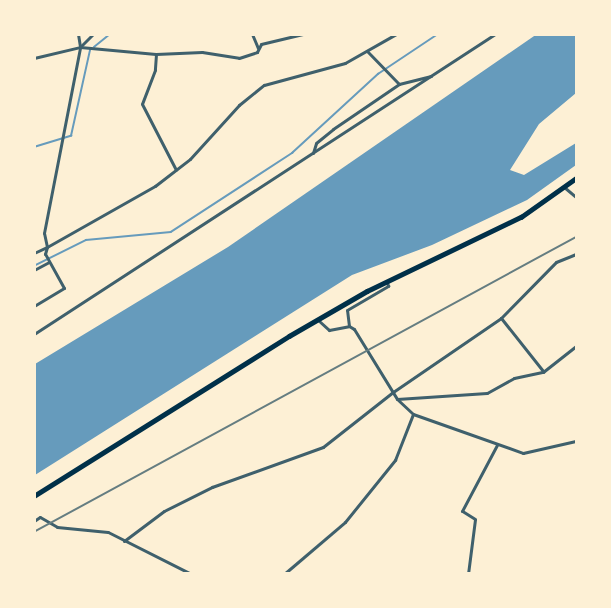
<!DOCTYPE html>
<style>
body{margin:0}
#map{position:relative;width:611px;height:608px;overflow:hidden;background:#fdf0d5;font-family:Roboto,sans-serif}
div>[style]{position:absolute}
[style*='--x']{left:calc(var(--x)*1px);top:calc(var(--y)*1px);width:calc(var(--w)*1px);rotate:calc(var(--a)*1deg)}
.water>*{inset:0;background:#669bbc}
.stream>*{height:1.5px;margin:-0.75px;padding:0 0.75px;transform-origin:0.75px;border-radius:0.75px;background:#669bbc}
.minor>*{height:3px;margin:-1.5px;padding:0 1.5px;transform-origin:1.5px;border-radius:1.5px;background:#3f606c}
.tertiary>*{height:3px;margin:-1.5px;padding:0 1.5px;transform-origin:1.5px;border-radius:1.5px;background:#3f606c}
.trunk>*{height:4.5px;margin:-2.25px;padding:0 2.25px;transform-origin:2.25px;border-radius:2.25px;background:#003049}
.rail>*{height:1.5px;margin:-0.75px;padding:0 0.75px;transform-origin:0.75px;border-radius:0.75px;background:#657d81}
span{translate:-50% -50%;white-space:nowrap;text-align:center;line-height:1.15;-webkit-text-stroke:6px #fdf0d5;paint-order:stroke}
.frame{position:absolute;inset:0;border:36px solid #fdf0d5;pointer-events:none}
</style>
<div id="map">
<div class="water">
<div style="clip-path:polygon(537px 34px,576px 35px,576px 93px,539px 124px,510px 170px,524px 175px,576px 143px,576px 165px,527px 200px,432px 245px,352px 275px,35px 475px,35px 364px,228px 247px)"></div>
</div>
<div class="stream">
<div style="--x:94;--y:47;--w:21;--a:-39"></div>
<div style="--x:34;--y:147;--w:39;--a:-17"></div>
<div style="--x:71;--y:136;--w:88;--a:-77.5"></div>
<div style="--x:34;--y:266;--w:58;--a:-26.6"></div>
<div style="--x:86;--y:240;--w:85;--a:-5.4"></div>
<div style="--x:171;--y:232;--w:145;--a:-33.1"></div>
<div style="--x:292;--y:153;--w:117;--a:-42.6"></div>
<div style="--x:378;--y:74;--w:72;--a:-33.7"></div>
</div>
<div class="minor">
<div style="--x:78;--y:34;--w:13;--a:81"></div>
<div style="--x:252;--y:34;--w:15;--a:67"></div>
<div style="--x:367;--y:51;--w:46;--a:45.9"></div>
<div style="--x:156;--y:54;--w:16;--a:94"></div>
<div style="--x:155;--y:70;--w:36;--a:111"></div>
<div style="--x:142;--y:104;--w:74;--a:62.7"></div>
<div style="--x:34;--y:58;--w:47;--a:-13.4"></div>
<div style="--x:80;--y:47;--w:76;--a:5.3"></div>
<div style="--x:156;--y:54;--w:46;--a:-2.5"></div>
<div style="--x:202;--y:52;--w:37;--a:9"></div>
<div style="--x:239;--y:58;--w:19;--a:-18"></div>
<div style="--x:257;--y:52;--w:9;--a:-63"></div>
<div style="--x:261;--y:44;--w:43;--a:-13.4"></div>
<div style="--x:313;--y:153;--w:10;--a:-73"></div>
<div style="--x:316;--y:143;--w:22;--a:-39"></div>
<div style="--x:333;--y:129;--w:80;--a:-34.3"></div>
<div style="--x:399;--y:84;--w:33;--a:-14"></div>
<div style="--x:564;--y:187;--w:16;--a:40"></div>
<div style="--x:34;--y:270;--w:17;--a:-28"></div>
<div style="--x:34;--y:306;--w:35;--a:-31"></div>
<div style="--x:64;--y:288;--w:39;--a:-119"></div>
<div style="--x:45;--y:254;--w:7;--a:-74"></div>
<div style="--x:47;--y:247;--w:124;--a:-29.5"></div>
<div style="--x:155;--y:186;--w:44;--a:-37.6"></div>
<div style="--x:190;--y:159;--w:73;--a:-47.8"></div>
<div style="--x:239;--y:105;--w:32;--a:-39"></div>
<div style="--x:264;--y:85;--w:84;--a:-15.2"></div>
<div style="--x:345;--y:63;--w:59;--a:-29.6"></div>
<div style="--x:501;--y:318;--w:68;--a:51.6"></div>
<div style="--x:318;--y:320;--w:15;--a:42"></div>
<div style="--x:329;--y:330;--w:20;--a:-11"></div>
<div style="--x:349;--y:326;--w:6;--a:31"></div>
<div style="--x:354;--y:329;--w:82;--a:58.4"></div>
<div style="--x:397;--y:399;--w:22;--a:43"></div>
<div style="--x:413;--y:414;--w:117;--a:19.5"></div>
<div style="--x:523;--y:453;--w:54;--a:-12.8"></div>
<div style="--x:349;--y:326;--w:16;--a:-97"></div>
<div style="--x:347;--y:310;--w:48;--a:-30.3"></div>
<div style="--x:388;--y:286;--w:4;--a:-104"></div>
<div style="--x:34;--y:334;--w:550;--a:-33.05"></div>
<div style="--x:397;--y:399;--w:90;--a:-3.8"></div>
<div style="--x:487;--y:393;--w:31;--a:-29"></div>
<div style="--x:514;--y:378;--w:30;--a:-12"></div>
<div style="--x:543;--y:372;--w:42;--a:-38.2"></div>
<div style="--x:34;--y:521;--w:7;--a:-34"></div>
<div style="--x:40;--y:517;--w:20;--a:30"></div>
<div style="--x:57;--y:527;--w:51;--a:5.6"></div>
<div style="--x:108;--y:532;--w:93;--a:26.8"></div>
<div style="--x:124;--y:541;--w:50;--a:-36.9"></div>
<div style="--x:164;--y:511;--w:54;--a:-26.6"></div>
<div style="--x:212;--y:487;--w:118;--a:-19.8"></div>
<div style="--x:323;--y:447;--w:89;--a:-38.2"></div>
<div style="--x:393;--y:392;--w:131;--a:-34.4"></div>
<div style="--x:501;--y:318;--w:78;--a:-45.5"></div>
<div style="--x:556;--y:262;--w:22;--a:-22"></div>
<div style="--x:284;--y:574;--w:80;--a:-40.4"></div>
<div style="--x:345;--y:522;--w:80;--a:-51.1"></div>
<div style="--x:395;--y:460;--w:49;--a:-68.6"></div>
<div style="--x:468;--y:574;--w:55;--a:-82.7"></div>
<div style="--x:475;--y:519;--w:15;--a:-148"></div>
<div style="--x:462;--y:511;--w:75;--a:-62.1"></div>
</div>
<div class="tertiary">
<div style="--x:34;--y:253;--w:14;--a:-25"></div>
<div style="--x:47;--y:247;--w:14;--a:-102"></div>
<div style="--x:44;--y:233;--w:189;--a:-79"></div>
<div style="--x:80;--y:47;--w:18;--a:-45"></div>
</div>
<div class="trunk">
<div style="--x:34;--y:496;--w:301;--a:-32.1"></div>
<div style="--x:289;--y:336;--w:90;--a:-30"></div>
<div style="--x:367;--y:291;--w:171;--a:-25.7"></div>
<div style="--x:521;--y:217;--w:67;--a:-35.3"></div>
</div>
<div class="rail">
<div style="--x:34;--y:532;--w:617;--a:-28.56"></div>
</div>
<div class="frame"></div>
</div>
